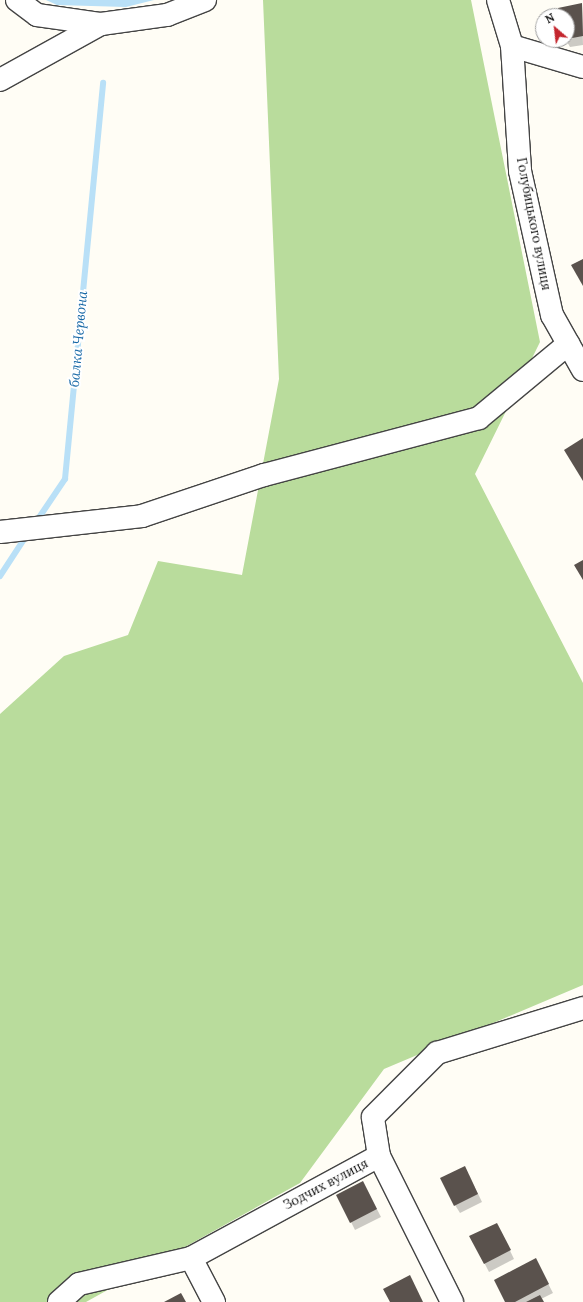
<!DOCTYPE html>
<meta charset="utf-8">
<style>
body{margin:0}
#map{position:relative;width:583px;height:1302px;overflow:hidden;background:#fffdf5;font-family:Lora,serif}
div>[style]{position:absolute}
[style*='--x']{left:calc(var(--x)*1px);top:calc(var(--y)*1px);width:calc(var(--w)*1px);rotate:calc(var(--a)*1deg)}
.forest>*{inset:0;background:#b9dc9c}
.water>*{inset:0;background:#b9e0f7}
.shadow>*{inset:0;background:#0003}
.stream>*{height:6px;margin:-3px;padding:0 3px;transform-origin:3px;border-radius:3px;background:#b9e0f7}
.building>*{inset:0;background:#5a524d}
.roads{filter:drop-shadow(1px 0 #444) drop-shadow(-1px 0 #444) drop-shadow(0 1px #444) drop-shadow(0 -1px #444)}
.minor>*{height:22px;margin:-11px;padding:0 11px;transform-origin:11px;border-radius:11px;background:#fff}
span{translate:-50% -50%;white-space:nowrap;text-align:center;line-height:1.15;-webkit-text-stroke:4px #fff;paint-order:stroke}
.street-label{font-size:13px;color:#111}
.water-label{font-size:14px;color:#1768a6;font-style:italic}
.north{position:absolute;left:535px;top:8px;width:40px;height:40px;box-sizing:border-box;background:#fff;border:1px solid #a0a0a0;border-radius:50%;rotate:332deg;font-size:11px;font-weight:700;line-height:16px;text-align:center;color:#111}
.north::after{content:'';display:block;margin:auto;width:14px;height:18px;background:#c4262e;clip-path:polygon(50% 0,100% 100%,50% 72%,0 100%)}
</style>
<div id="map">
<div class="forest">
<div style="clip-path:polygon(263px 0,471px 0,540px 342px,475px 474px,583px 683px,583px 985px,384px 1069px,300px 1183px,86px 1302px,0 1302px,0 714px,64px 656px,128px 635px,158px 561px,242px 575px,279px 379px)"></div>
</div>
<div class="water">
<div style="clip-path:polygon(46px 0,154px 0,126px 7px,57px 5px)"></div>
</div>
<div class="shadow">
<div style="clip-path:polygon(582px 4px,583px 45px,570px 47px,566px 40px,567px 16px,561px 16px)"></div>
<div style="clip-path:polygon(469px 1175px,482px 1202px,460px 1213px,455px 1205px)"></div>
<div style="clip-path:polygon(367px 1190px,381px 1217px,355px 1230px,351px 1222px)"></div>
<div style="clip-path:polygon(501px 1232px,514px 1259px,489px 1272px,471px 1237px)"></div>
<div style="clip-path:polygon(540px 1268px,553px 1293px,541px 1299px,543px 1302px,506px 1302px)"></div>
</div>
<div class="stream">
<div style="--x:36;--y:522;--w:52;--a:-56"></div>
<div style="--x:65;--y:479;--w:398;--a:-84.5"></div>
<div style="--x:0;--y:576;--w:51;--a:-56.9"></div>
</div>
<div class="building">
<div style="clip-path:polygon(582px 3px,583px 36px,567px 39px,567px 16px,560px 16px,558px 8px)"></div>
<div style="clip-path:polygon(583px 259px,583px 286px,571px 265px)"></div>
<div style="clip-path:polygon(583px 438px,583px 481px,564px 450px)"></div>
<div style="clip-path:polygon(583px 560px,583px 580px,574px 565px)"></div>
<div style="clip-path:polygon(465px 1166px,478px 1194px,454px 1206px,440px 1178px)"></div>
<div style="clip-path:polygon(363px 1181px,377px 1209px,350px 1223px,336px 1195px)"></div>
<div style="clip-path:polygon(497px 1223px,511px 1250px,484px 1264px,469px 1236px)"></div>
<div style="clip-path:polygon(536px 1258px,549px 1284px,515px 1302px,505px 1302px,494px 1280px)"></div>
<div style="clip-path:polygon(410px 1275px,423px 1302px,390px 1302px,383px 1289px)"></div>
<div style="clip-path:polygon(181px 1293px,186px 1302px,164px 1302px)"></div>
<div style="clip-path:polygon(540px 1295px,544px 1302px,526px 1302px)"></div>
</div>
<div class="roads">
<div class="minor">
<div style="--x:17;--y:0;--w:25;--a:37"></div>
<div style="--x:37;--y:15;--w:65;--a:8"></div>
<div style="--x:498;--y:0;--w:48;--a:73.1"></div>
<div style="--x:512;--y:46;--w:74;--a:16.5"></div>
<div style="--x:512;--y:46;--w:125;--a:86.3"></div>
<div style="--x:520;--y:171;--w:148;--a:77.5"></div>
<div style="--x:552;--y:315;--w:63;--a:60.6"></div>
<div style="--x:0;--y:80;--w:115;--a:-29"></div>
<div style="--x:101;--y:24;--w:67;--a:-7.8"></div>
<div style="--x:167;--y:15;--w:41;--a:-21.5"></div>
<div style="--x:0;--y:532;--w:143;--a:-6.4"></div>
<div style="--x:142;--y:516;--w:129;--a:-18.6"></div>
<div style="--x:264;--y:475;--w:222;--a:-14.8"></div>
<div style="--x:479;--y:418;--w:116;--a:-39.7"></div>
<div style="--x:379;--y:1156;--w:163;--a:63.4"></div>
<div style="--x:191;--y:1258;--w:50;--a:62.4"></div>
<div style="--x:59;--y:1302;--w:27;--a:-42"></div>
<div style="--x:79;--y:1284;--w:115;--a:-13.1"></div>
<div style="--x:191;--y:1258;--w:214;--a:-28.5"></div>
<div style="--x:379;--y:1156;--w:39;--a:-99"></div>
<div style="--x:373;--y:1117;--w:91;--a:-45"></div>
<div style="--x:437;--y:1053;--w:153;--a:-17.1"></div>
</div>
</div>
<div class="street-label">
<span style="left:533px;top:224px;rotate:79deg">Голубицького вулиця</span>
<span style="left:326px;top:1185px;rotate:-28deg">Зодчих вулиця</span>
</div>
<div class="water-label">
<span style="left:78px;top:339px;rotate:-85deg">балка Червона</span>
</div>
<div class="north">N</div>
</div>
